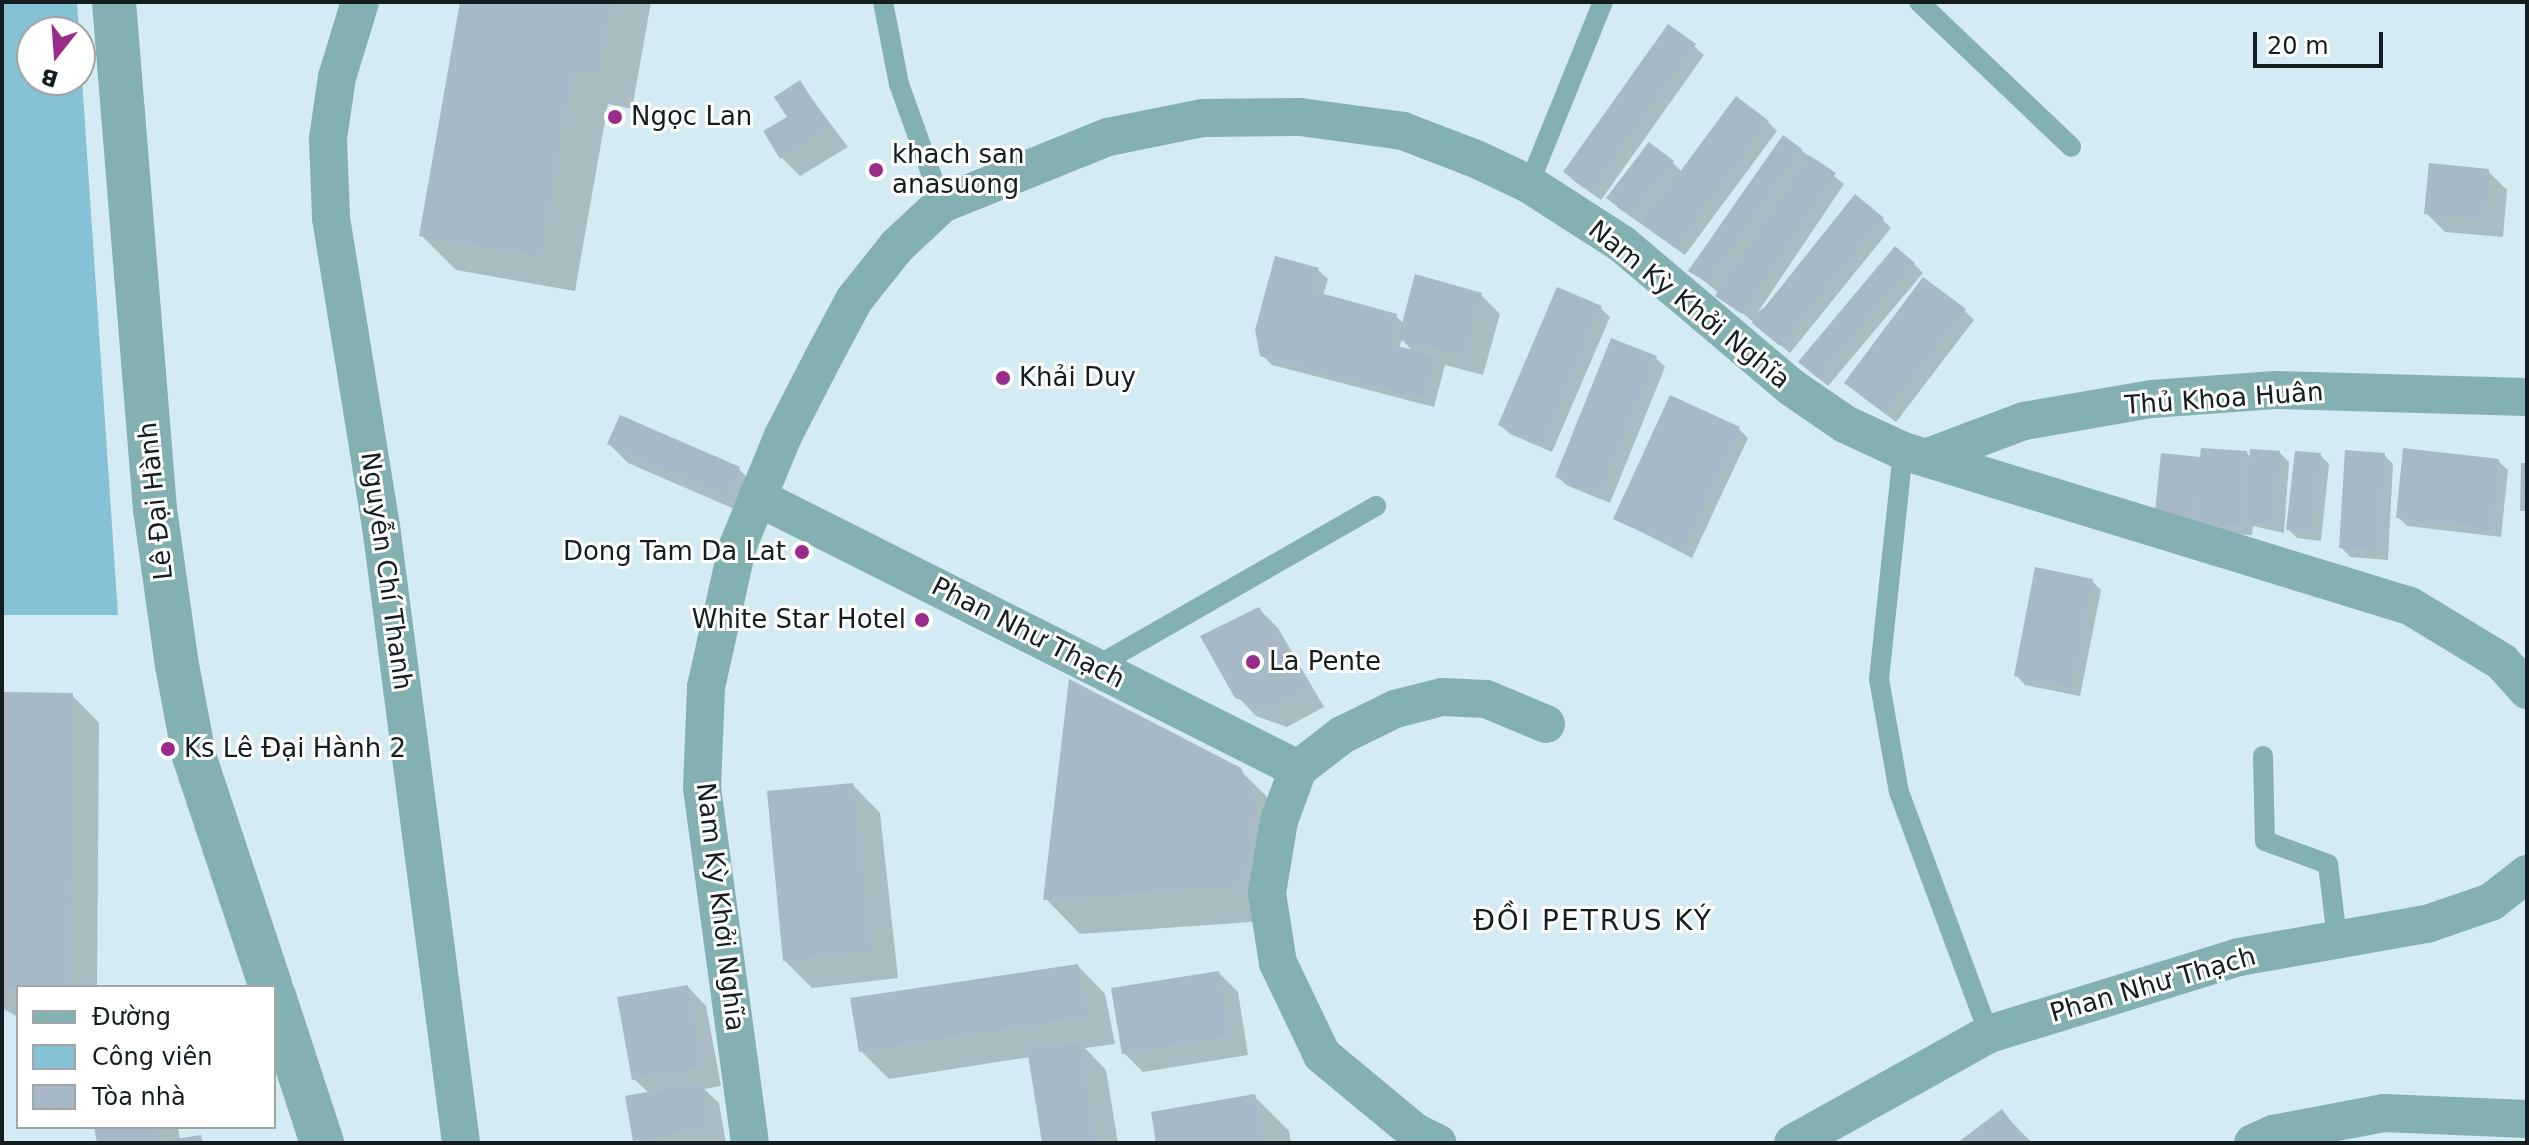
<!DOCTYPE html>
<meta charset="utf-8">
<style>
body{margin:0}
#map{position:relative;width:2529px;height:1145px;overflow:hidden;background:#d4ebf3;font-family:"DejaVu Sans",sans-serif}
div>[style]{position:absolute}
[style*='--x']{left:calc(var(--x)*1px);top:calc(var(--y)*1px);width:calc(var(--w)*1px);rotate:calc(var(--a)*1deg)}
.green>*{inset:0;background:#86c2d5}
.shadow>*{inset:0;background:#0003}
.building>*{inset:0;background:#a7b8c6}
.service>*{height:20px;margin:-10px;padding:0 10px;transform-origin:10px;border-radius:10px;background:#83b1b1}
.minor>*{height:38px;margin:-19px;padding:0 19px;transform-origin:19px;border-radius:19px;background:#83b1b1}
.tertiary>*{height:44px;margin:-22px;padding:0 22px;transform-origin:22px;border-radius:22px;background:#83b1b1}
.dots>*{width:22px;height:22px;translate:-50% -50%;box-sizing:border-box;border:4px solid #fff;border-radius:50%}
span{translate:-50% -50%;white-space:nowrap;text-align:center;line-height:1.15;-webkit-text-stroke:6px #fff;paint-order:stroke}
.poi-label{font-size:26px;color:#141d20}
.left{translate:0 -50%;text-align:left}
.right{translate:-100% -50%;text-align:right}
.street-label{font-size:26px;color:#141d20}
.neighbourhood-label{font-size:28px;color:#141d20;letter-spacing:2px}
.frame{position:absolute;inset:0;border:4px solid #141d20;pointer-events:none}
.legend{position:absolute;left:16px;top:985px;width:260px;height:144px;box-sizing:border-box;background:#fff;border:2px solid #a1a5a6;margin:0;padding:10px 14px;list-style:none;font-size:24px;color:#141d20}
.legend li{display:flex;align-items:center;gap:16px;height:40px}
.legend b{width:40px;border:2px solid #a1a5a6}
.north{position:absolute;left:16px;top:16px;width:80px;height:80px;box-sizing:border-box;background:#fff;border:2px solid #a1a5a6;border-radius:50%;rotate:197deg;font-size:22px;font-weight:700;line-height:32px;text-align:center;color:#141d20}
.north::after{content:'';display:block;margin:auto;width:28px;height:36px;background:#9b2b8a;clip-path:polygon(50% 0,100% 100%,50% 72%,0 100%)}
.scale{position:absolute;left:2253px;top:32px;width:130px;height:36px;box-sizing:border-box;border:4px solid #141d20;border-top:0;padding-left:10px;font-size:24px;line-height:28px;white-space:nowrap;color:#141d20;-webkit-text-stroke:6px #fff;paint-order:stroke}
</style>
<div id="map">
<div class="green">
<div style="clip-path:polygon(2px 2px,77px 2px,79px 32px,32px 32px,32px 80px,80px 80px,80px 49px,118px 615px,2px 615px)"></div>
</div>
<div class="shadow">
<div style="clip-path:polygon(462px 2px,651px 2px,632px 109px,608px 104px,575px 291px,456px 270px,421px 235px)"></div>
<div style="clip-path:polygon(1694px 46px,1704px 55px,1601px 200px,1574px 181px,1565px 172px)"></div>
<div style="clip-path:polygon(800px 83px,848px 147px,800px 176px,781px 157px)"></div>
<div style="clip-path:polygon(1768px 122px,1777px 131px,1685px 255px,1617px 207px,1672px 162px,1682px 172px)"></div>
<div style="clip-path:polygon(1801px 150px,1844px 184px,1758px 312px,1882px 219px,1891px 228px,1790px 353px,1691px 270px)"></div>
<div style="clip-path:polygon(2488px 171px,2507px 190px,2503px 237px,2445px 232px,2426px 213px)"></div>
<div style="clip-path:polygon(1914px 264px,1923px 273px,1828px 386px,1810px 371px)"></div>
<div style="clip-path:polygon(evenodd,1318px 270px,1328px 279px,1323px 296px,1396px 316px,1404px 324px,1481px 295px,1500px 314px,1483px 375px,1445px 365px,1434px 407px,1272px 365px,1262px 355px,1318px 270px,1402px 340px,1414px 352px,1399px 348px,1402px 340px)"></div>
<div style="clip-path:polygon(1600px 308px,1610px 317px,1552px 452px,1510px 434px,1500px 425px)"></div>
<div style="clip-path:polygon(1965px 311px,1974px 320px,1896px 422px,1856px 392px)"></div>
<div style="clip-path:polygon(1656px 358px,1665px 367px,1610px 503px,1566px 485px,1557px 476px)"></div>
<div style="clip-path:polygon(1739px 429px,1748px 438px,1692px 558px,1615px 518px)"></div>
<div style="clip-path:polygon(609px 444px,739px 469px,757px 488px,746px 514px,628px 463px)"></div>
<div style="clip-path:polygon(2247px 453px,2252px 459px,2280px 453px,2289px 462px,2284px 533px,2253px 526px,2252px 535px,2208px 533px,2157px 512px,2202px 459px)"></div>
<div style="clip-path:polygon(2320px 455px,2329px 464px,2321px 541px,2297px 538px,2288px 529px)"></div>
<div style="clip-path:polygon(2384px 455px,2393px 464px,2388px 560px,2350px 557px,2341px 547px)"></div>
<div style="clip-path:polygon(2498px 461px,2508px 470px,2501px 537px,2407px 526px,2398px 517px)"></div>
<div style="clip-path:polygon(2092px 581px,2101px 590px,2080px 696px,2025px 685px,2016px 675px)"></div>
<div style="clip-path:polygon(1259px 609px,1278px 628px,1324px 707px,1287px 727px,1256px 716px,1237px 696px)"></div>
<div style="clip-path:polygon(2px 694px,72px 695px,99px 723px,97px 987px,18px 987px,18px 1017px,2px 1008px)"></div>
<div style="clip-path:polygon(1240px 770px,1275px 805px,1278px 920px,1080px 934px,1046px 899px)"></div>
<div style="clip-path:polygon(853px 785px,880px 813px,898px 978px,812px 988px,784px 960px)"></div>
<div style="clip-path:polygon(1078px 966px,1105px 994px,1115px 1044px,1085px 1048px,1106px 1070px,1118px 1143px,1044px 1143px,1030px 1057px,889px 1079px,861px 1051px)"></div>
<div style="clip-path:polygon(1219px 973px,1238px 992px,1248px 1055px,1143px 1072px,1124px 1053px)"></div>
<div style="clip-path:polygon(688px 987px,706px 1006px,721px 1086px,704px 1089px,719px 1103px,726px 1143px,638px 1143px,649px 1093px,634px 1079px)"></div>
<div style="clip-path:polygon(1254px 1096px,1289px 1131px,1291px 1143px,1158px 1143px)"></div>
<div style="clip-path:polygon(2002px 1112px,2032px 1143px,1960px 1143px)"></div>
<div style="clip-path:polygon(96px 1127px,178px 1127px,180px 1141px,200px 1138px,206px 1143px,99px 1143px)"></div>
</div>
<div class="building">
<div style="clip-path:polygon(460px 2px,611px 2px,598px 75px,573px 71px,541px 257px,419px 236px)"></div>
<div style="clip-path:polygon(1668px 24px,1696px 44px,1591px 192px,1563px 172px)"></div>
<div style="clip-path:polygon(800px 80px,830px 127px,780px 159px,763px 131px,787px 117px,774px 97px)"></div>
<div style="clip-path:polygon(1736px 96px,1769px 121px,1675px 248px,1642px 223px)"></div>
<div style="clip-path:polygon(1783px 135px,1802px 149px,1708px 283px,1688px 271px)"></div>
<div style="clip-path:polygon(1649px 142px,1674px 161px,1630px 216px,1606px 198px)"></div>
<div style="clip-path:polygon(1809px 155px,1836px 173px,1742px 314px,1715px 296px)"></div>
<div style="clip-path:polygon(2429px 163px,2489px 169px,2485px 220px,2424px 214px)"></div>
<div style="clip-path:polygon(1855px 194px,1884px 218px,1780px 346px,1752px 323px)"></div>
<div style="clip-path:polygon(1895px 246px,1915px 263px,1818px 378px,1798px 362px)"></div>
<div style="clip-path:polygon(1275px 256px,1319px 268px,1313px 291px,1397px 314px,1390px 344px,1436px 356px,1425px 399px,1260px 356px,1255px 330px)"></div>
<div style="clip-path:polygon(1415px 274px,1482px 293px,1464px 357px,1398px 339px)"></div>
<div style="clip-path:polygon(1923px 277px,1966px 309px,1886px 414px,1844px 383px)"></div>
<div style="clip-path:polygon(1557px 287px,1602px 306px,1542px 444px,1498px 425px)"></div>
<div style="clip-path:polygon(1611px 338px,1657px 356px,1600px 495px,1555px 477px)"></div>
<div style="clip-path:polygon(1670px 395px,1740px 427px,1683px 551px,1613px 519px)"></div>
<div style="clip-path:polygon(620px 415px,740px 467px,727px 497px,607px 444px)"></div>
<div style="clip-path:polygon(2201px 448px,2247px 451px,2244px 527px,2197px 524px,2200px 462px,2194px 517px,2155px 512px,2161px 453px,2200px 457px)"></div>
<div style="clip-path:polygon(2403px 448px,2499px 459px,2492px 529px,2396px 518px)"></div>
<div style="clip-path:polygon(2250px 449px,2280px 451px,2276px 524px,2247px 522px)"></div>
<div style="clip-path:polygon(2345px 450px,2385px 453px,2379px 552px,2339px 548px)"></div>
<div style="clip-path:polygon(2295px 451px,2321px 453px,2312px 532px,2286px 530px)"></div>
<div style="clip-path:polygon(2521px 463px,2527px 463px,2527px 511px,2520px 511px)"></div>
<div style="clip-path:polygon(2035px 567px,2093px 579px,2072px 688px,2014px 676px)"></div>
<div style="clip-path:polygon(1259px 607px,1307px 688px,1267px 709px,1235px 698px,1200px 636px)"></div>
<div style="clip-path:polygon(1069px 679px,1241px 768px,1257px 803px,1244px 886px,1043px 900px)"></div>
<div style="clip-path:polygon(2px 692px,73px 693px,70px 987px,2px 991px)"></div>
<div style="clip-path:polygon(853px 783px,872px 951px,783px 961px,767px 791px)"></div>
<div style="clip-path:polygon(1078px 964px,1088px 1017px,859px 1052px,850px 998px)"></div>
<div style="clip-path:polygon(1219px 971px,1230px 1037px,1122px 1054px,1111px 988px)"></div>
<div style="clip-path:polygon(688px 985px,703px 1067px,632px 1080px,617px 997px)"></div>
<div style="clip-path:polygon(1080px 1041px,1096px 1143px,1042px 1143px,1027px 1048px)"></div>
<div style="clip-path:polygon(701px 1082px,709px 1128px,633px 1141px,625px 1096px)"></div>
<div style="clip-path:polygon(1255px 1094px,1263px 1143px,1156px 1143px,1151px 1112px)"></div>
<div style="clip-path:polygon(2002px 1109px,2023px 1138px,2017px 1143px,1957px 1143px)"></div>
<div style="clip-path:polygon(94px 1127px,156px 1127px,159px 1143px,97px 1143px)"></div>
<div style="clip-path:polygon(201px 1135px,202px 1143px,164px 1143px,164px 1141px)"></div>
</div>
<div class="service">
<div style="--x:883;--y:2;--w:84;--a:79"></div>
<div style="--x:899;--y:84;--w:127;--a:70.3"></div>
<div style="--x:1919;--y:2;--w:210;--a:43.6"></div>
<div style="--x:1529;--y:184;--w:196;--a:-67.9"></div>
<div style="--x:1903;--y:451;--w:229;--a:96"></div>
<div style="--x:1879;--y:679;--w:115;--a:80"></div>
<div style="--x:1899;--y:792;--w:258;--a:69.6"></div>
<div style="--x:1095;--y:667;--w:324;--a:-29.8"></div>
<div style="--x:2263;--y:756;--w:85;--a:88.7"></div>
<div style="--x:2265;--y:841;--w:67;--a:20.1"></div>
<div style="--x:2328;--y:864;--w:75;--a:83.1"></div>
</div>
<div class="minor">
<div style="--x:360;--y:2;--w:78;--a:107"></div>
<div style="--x:337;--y:77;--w:63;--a:98.3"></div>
<div style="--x:328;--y:139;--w:79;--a:87.8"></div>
<div style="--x:331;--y:218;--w:312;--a:80.8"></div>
<div style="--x:381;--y:526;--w:622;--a:82.61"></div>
<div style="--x:1928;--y:457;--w:103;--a:-20.6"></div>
<div style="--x:2024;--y:421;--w:130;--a:-9.8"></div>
<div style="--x:2152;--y:399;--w:123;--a:-4.2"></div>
<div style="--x:2275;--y:390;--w:252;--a:1.6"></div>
<div style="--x:757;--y:497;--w:606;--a:26.69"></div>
<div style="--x:1298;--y:769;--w:55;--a:110.1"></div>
<div style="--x:1279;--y:821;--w:73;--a:99.5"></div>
<div style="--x:1267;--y:893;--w:71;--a:81.1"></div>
<div style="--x:1278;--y:963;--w:102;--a:64.4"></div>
<div style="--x:1322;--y:1055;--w:121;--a:39.6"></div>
<div style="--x:1415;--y:1132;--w:25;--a:26"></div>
<div style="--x:1298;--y:769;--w:56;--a:-37.7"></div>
<div style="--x:1342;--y:735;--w:59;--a:-26.1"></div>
<div style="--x:1395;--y:709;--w:49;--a:-14.3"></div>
<div style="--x:1442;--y:697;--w:44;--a:2.6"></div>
<div style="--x:1486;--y:699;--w:65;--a:22.6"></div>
<div style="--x:750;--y:1143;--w:358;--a:-97.7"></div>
<div style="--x:702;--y:788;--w:101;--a:-87.7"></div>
<div style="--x:706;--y:687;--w:142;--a:-77.4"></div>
<div style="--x:737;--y:548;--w:121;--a:-67.7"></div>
<div style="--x:783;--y:436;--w:85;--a:-62.8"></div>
<div style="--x:822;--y:360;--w:68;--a:-61.9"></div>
<div style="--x:854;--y:300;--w:69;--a:-51.5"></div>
<div style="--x:897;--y:246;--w:62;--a:-43"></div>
<div style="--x:942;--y:204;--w:179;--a:-22"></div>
<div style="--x:1108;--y:137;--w:97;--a:-11.3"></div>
<div style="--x:1203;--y:118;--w:97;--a:-0.6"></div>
<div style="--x:1300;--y:117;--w:104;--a:7.7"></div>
<div style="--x:1403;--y:131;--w:78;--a:21"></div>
<div style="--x:1476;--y:159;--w:59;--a:25.3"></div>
<div style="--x:1529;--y:184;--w:111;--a:32.8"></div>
<div style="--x:1622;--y:244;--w:221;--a:40.2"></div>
<div style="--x:1791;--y:387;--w:65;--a:34.4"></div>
<div style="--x:1845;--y:424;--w:64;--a:25"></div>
<div style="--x:1903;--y:451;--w:530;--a:17"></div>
<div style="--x:2410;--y:606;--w:108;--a:31.3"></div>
<div style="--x:2502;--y:662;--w:38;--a:48"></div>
<div style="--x:1793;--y:1143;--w:224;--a:-29.1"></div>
<div style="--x:1989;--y:1034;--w:262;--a:-17.1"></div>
<div style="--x:2239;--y:957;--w:191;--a:-10"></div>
<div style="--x:2427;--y:924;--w:68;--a:-19"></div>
<div style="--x:2491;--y:902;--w:46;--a:-37.9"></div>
<div style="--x:2253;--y:1143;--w:22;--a:-24"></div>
<div style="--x:2273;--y:1134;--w:113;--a:-10.7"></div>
<div style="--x:2384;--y:1113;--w:143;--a:2.4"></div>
</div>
<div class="tertiary">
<div style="--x:114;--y:2;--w:509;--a:85.38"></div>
<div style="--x:155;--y:509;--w:158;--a:82"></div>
<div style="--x:177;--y:665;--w:93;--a:79.4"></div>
<div style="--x:194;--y:756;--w:243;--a:71.6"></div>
<div style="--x:274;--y:996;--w:155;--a:71.9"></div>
</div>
<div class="dots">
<div style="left:615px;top:117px;background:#9b2b8a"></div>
<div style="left:876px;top:170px;background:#9b2b8a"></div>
<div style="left:1003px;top:378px;background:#9b2b8a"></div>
<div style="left:802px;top:552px;background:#9b2b8a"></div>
<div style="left:922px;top:620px;background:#9b2b8a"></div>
<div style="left:1253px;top:662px;background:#9b2b8a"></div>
<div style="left:168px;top:749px;background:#9b2b8a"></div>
</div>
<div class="poi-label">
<span class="left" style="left:631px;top:117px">Ngọc Lan</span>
<span class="left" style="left:892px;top:170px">khach san<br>anasuong</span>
<span class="left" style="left:1019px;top:378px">Khải Duy</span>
<span class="right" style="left:786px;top:552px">Dong Tam Da Lat</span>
<span class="right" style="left:906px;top:620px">White Star Hotel</span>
<span class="left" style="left:1269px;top:662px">La Pente</span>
<span class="left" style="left:184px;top:749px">Ks Lê Đại Hành 2</span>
</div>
<div class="street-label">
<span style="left:1689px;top:305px;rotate:39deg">Nam Kỳ Khởi Nghĩa</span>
<span style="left:2224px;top:399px;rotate:-4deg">Thủ Khoa Huân</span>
<span style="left:156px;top:501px;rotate:-96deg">Lê Đại Hành</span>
<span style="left:386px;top:571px;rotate:82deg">Nguyễn Chí Thanh</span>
<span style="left:1028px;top:633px;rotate:27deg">Phan Như Thạch</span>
<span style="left:720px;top:907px;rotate:83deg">Nam Kỳ Khởi Nghĩa</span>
<span style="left:2153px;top:985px;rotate:-16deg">Phan Như Thạch</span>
</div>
<div class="neighbourhood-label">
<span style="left:1593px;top:921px">ĐỒI PETRUS KÝ</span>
</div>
<div class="frame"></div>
<ul class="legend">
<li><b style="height:10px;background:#83b1b1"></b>Đường</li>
<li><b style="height:22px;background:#86c2d5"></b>Công viên</li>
<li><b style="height:22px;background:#a7b8c6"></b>Tòa nhà</li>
</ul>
<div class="north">B</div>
<div class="scale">20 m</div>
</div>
